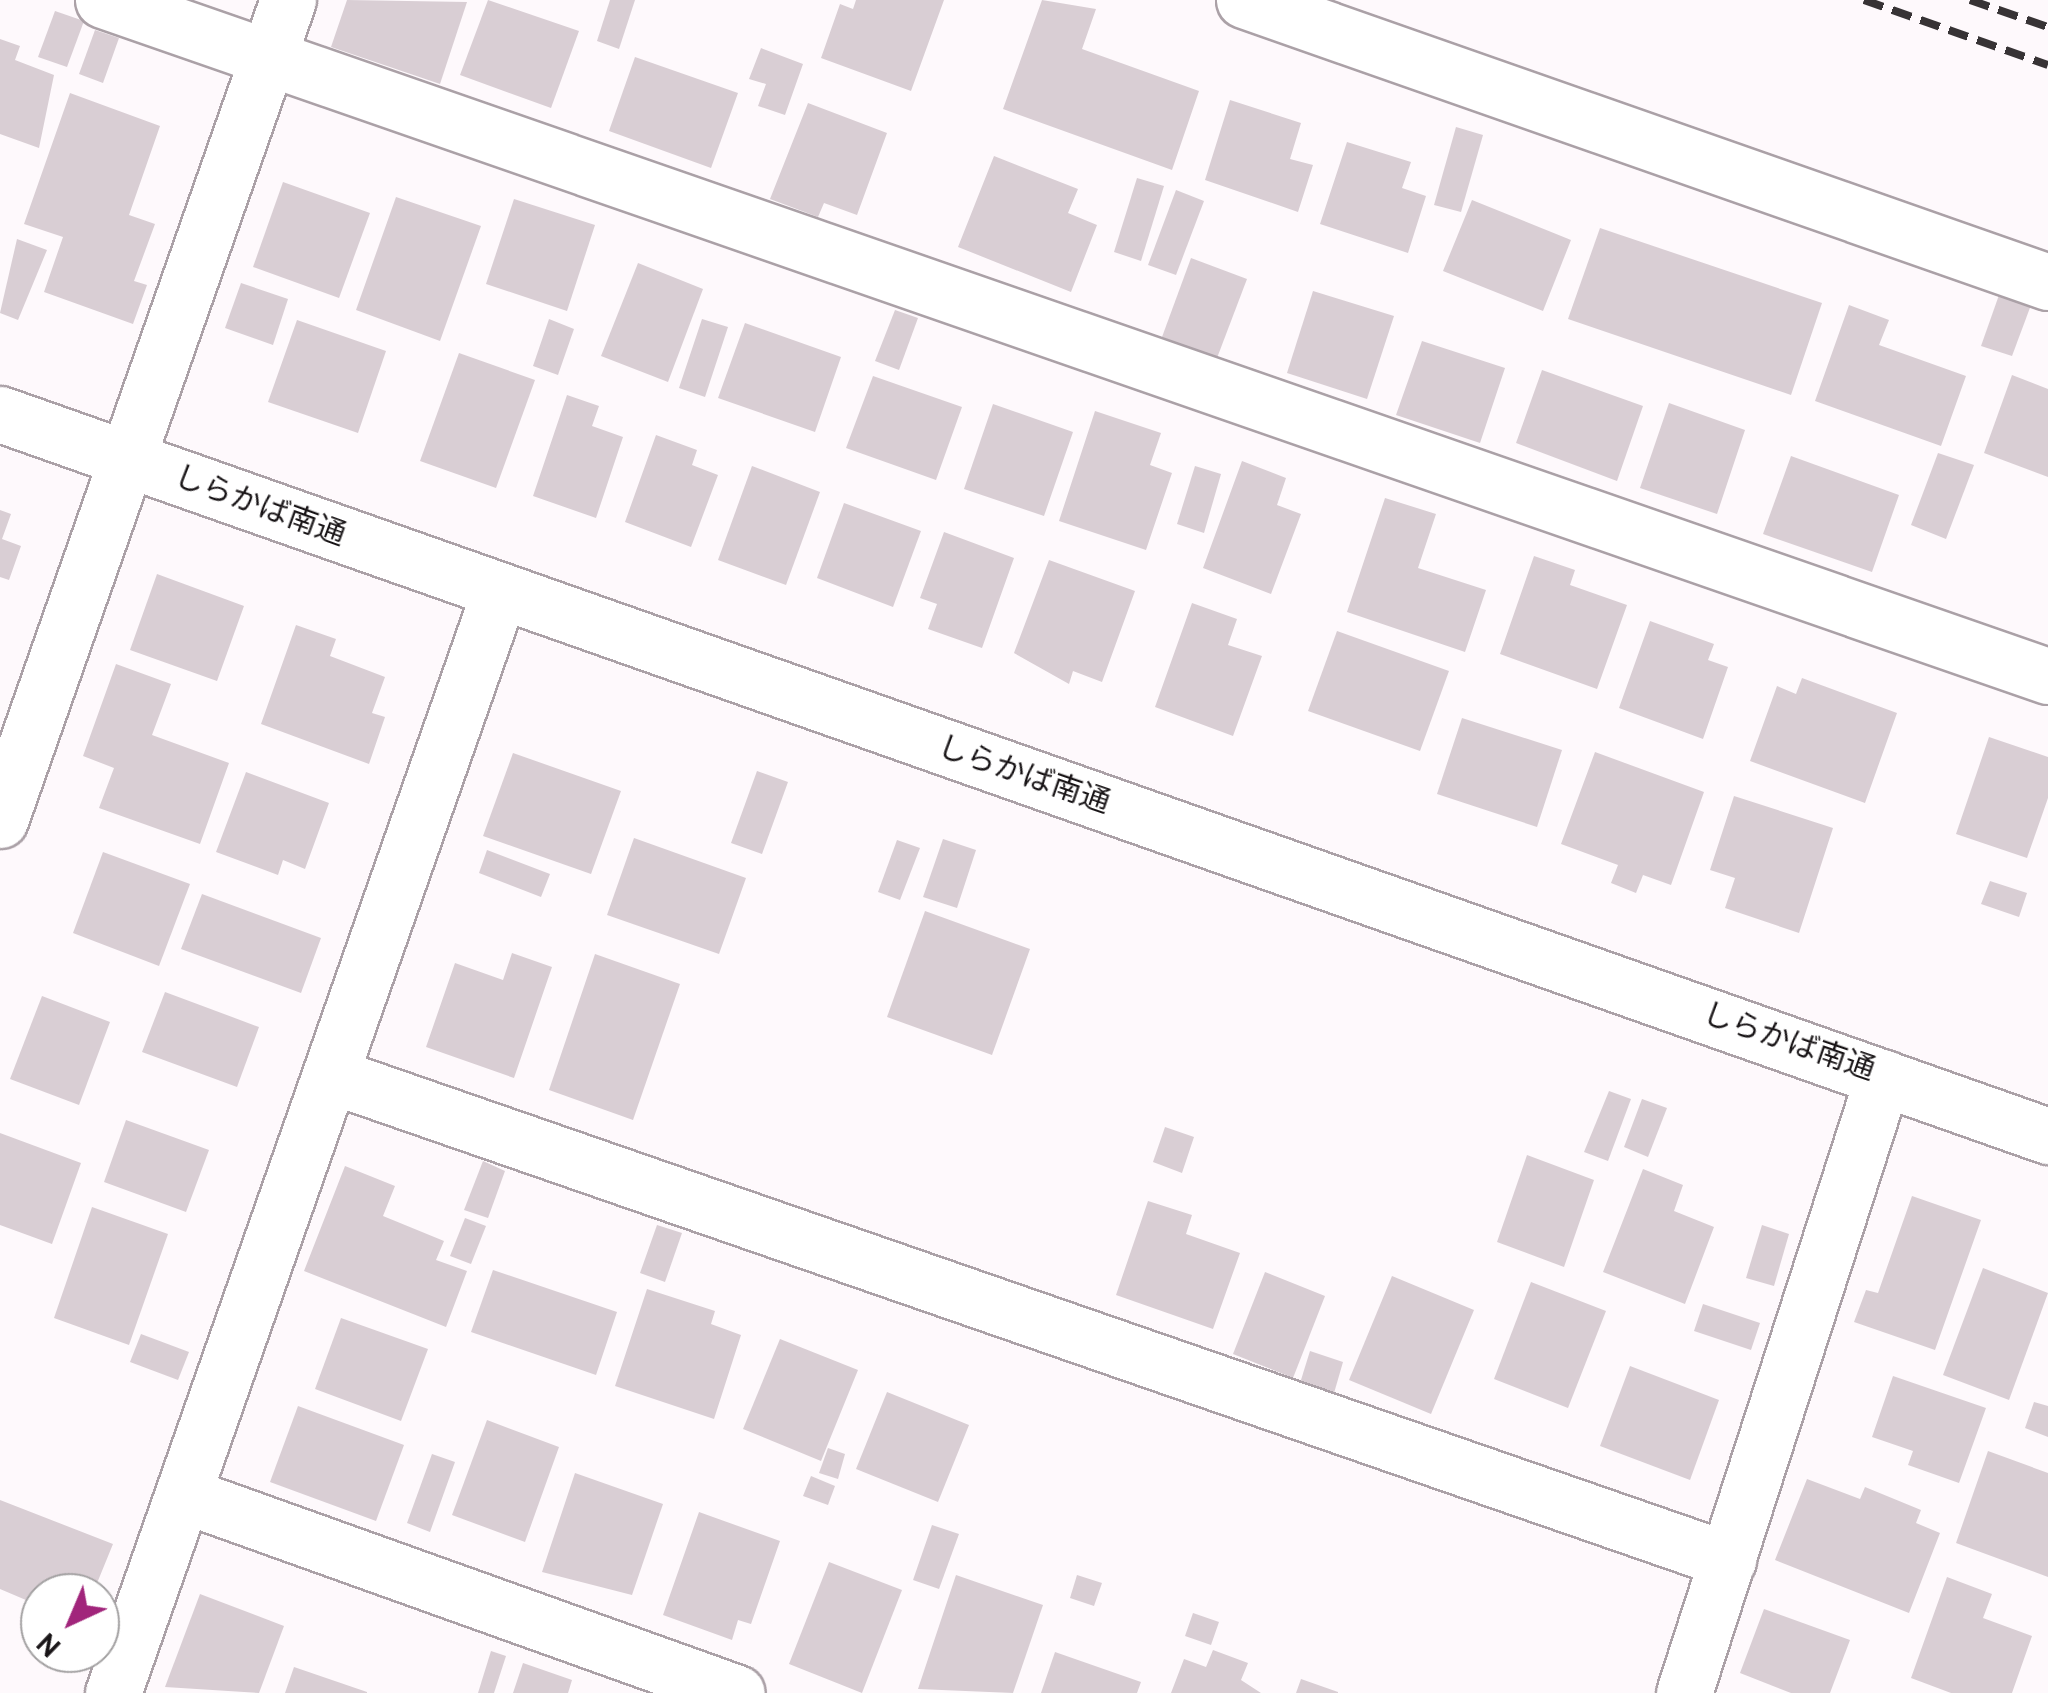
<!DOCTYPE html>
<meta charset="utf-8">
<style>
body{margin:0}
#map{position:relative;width:2048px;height:1693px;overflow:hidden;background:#fef9fc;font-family:Overpass,"Noto Sans JP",sans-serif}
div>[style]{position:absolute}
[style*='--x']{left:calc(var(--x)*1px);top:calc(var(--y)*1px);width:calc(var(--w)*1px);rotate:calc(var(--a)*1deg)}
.building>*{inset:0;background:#d9ced4}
.roads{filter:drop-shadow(2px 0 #aba1a7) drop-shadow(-2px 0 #aba1a7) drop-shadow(0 2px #aba1a7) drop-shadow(0 -2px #aba1a7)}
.street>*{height:55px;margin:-27.5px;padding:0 27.5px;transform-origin:27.5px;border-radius:27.5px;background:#fff}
.secondary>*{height:55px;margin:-27.5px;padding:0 27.5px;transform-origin:27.5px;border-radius:27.5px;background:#fff}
.rail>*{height:8px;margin-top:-4px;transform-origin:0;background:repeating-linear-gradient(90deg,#373335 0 20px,transparent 0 30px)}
span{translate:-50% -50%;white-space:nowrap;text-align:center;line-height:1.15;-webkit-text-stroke:8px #fff;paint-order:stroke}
.street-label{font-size:30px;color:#191517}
.north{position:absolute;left:20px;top:1573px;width:100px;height:100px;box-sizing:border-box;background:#fff;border:2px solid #a3a1a2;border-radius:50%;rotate:224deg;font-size:28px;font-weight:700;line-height:40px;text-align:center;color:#191517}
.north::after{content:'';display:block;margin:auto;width:35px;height:45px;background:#a1257b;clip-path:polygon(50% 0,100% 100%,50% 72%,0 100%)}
</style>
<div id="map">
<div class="building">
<div style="clip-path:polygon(347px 0,467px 2px,440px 84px,331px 47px)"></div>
<div style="clip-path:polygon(488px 0,579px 31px,551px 108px,460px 75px)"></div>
<div style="clip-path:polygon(610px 0,635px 0,619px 49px,597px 41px)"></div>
<div style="clip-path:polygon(856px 0,944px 0,911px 91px,821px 58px,840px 4px,853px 9px)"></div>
<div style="clip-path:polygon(1042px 0,1096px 9px,1082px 49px,1199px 91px,1172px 170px,1003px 109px)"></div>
<div style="clip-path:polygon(55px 11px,84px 21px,67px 67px,38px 57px)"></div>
<div style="clip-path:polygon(95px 30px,119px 38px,103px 83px,79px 74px)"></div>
<div style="clip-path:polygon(0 39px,20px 46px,15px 60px,54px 75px,39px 148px,0 134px)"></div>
<div style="clip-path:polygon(761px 48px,803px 64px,785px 115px,758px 106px,766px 84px,749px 79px)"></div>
<div style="clip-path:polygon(635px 57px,738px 93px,711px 168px,609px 131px)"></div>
<div style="clip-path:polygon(70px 93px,160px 126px,129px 215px,155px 224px,134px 281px,147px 285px,133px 324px,44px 292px,63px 237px,24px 224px)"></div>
<div style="clip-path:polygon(1230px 100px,1301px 123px,1290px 159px,1313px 165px,1298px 212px,1205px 180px)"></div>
<div style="clip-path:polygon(808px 103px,887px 133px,857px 215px,824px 203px,818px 217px,770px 199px)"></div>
<div style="clip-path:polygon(1456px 127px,1483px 135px,1461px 212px,1434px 205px)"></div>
<div style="clip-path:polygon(1347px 142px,1411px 162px,1402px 188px,1426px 196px,1408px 253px,1320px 224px)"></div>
<div style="clip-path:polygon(994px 156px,1078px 189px,1068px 213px,1097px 225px,1071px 292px,958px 247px)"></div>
<div style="clip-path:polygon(1137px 178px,1164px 186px,1141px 261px,1114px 252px)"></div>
<div style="clip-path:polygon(283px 182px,370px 213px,339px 298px,253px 267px)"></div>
<div style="clip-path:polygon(1176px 190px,1204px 201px,1176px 275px,1148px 265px)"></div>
<div style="clip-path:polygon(396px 197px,481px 226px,440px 341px,356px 310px)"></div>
<div style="clip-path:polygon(514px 199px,595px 225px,567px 311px,486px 284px)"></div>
<div style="clip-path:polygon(1472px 200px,1571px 240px,1543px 311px,1443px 271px)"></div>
<div style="clip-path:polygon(1600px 228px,1822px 303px,1791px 395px,1568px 319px)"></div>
<div style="clip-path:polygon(17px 239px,47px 250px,18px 320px,0 313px)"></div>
<div style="clip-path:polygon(1191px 258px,1247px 279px,1217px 358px,1162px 337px)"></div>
<div style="clip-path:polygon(638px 263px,703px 289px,668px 382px,601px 356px)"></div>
<div style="clip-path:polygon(241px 283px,288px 299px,273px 345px,225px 328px)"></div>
<div style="clip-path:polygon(1313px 291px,1394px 316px,1367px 399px,1287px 373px)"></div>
<div style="clip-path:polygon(1999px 295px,2031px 305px,2012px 356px,1981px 346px)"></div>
<div style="clip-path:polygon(1849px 305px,1889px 320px,1879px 345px,1966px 376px,1941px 446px,1815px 401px)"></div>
<div style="clip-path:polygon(895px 310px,918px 318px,899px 370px,875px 361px)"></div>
<div style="clip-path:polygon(549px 319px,574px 329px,558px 375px,533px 366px)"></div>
<div style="clip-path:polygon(702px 319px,728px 327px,705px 397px,679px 388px)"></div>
<div style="clip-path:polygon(297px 320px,386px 351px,358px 433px,268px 402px)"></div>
<div style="clip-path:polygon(745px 323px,841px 357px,815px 432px,718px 398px)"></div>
<div style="clip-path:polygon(1422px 341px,1505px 368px,1480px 443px,1396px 415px)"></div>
<div style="clip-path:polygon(459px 353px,535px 380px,496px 488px,420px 461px)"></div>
<div style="clip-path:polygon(1542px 370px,1643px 406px,1617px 481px,1516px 443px)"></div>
<div style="clip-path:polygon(2012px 375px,2048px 389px,2048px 477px,1984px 453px)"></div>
<div style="clip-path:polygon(873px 376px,962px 407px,936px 480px,846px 448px)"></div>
<div style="clip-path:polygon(567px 395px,599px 406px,592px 426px,623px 437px,596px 518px,533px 496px)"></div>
<div style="clip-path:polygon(1669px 403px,1745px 430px,1717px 514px,1640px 488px)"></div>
<div style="clip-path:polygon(993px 404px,1073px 432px,1044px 516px,964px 489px)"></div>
<div style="clip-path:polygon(1095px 411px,1161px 433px,1150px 465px,1172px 473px,1146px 550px,1059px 521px)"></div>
<div style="clip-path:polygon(656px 435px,697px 450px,692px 465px,718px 475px,691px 547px,625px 522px)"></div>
<div style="clip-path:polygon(1938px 453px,1974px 465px,1946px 539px,1911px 525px)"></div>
<div style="clip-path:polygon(1791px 456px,1899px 495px,1872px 572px,1763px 534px)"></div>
<div style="clip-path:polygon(1242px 461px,1286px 478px,1277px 505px,1301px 514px,1271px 594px,1203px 568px)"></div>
<div style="clip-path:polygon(752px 466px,820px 492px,786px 585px,718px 560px)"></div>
<div style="clip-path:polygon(1195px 466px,1221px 474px,1204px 533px,1177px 524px)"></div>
<div style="clip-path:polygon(1385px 498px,1436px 514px,1418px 568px,1486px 590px,1465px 652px,1347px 612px)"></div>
<div style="clip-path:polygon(844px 503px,921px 531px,893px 607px,817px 578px)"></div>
<div style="clip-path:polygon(0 510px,11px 514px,2px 539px,21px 546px,9px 580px,0 577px)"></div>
<div style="clip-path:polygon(944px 532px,1014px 558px,982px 648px,928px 629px,937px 604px,920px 598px)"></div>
<div style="clip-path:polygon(1534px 556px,1575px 570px,1570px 585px,1627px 605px,1597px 689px,1500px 654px)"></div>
<div style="clip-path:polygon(1049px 560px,1135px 591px,1102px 682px,1073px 671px,1069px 684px,1014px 653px)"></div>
<div style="clip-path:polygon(157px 574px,244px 606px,217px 681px,130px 650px)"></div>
<div style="clip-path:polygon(1192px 603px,1237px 619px,1228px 645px,1262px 656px,1233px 736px,1155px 707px)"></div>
<div style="clip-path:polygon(1650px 621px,1714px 644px,1708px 660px,1728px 667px,1703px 739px,1619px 708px)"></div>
<div style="clip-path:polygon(296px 625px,336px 639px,330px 656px,385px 677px,372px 713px,385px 717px,369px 764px,261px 724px)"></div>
<div style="clip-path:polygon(1337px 631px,1449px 671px,1420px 751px,1308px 711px)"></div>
<div style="clip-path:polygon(116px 664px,171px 684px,152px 735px,229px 763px,200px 844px,99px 808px,114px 768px,83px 756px)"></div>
<div style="clip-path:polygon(1802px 678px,1897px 713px,1865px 803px,1750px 761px,1777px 686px,1796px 694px)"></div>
<div style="clip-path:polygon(1462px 718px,1562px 750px,1537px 827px,1437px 794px)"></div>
<div style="clip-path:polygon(1989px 737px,2048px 757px,2048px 798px,2027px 858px,1956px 834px)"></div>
<div style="clip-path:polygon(1595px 752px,1704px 792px,1671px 885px,1643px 875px,1636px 893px,1611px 883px,1618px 865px,1561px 844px)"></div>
<div style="clip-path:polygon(513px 753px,621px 791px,591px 874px,483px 836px)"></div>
<div style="clip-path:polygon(757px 771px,788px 782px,762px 854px,731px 843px)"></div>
<div style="clip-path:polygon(246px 772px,329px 803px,305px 869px,283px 860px,278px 875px,216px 852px)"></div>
<div style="clip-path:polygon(1734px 796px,1833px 828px,1799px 933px,1725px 908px,1735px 878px,1710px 870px)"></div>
<div style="clip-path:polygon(634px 838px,746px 878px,719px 954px,607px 915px)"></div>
<div style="clip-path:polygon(943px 839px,976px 850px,957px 908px,923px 897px)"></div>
<div style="clip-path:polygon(897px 840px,920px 848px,900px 900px,878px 892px)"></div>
<div style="clip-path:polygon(487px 850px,550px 874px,541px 897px,479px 873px)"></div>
<div style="clip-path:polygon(103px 852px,190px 884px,159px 966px,73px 933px)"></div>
<div style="clip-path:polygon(1990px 881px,2027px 893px,2019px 917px,1981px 904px)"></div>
<div style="clip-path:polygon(202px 894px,321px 938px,301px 993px,181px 949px)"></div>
<div style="clip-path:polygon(925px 911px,1030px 949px,992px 1055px,887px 1017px)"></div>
<div style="clip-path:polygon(512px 953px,552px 967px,514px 1078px,426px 1047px,455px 963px,503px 980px)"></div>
<div style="clip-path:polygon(595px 954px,680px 984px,633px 1120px,549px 1090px)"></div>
<div style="clip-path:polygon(165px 992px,259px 1027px,237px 1087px,142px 1052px)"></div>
<div style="clip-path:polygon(42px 996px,110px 1022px,79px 1105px,10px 1079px)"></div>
<div style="clip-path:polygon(1609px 1091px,1631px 1099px,1608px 1161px,1584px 1152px)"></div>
<div style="clip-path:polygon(1642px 1099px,1667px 1108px,1648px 1157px,1624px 1147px)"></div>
<div style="clip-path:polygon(126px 1120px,209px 1150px,186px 1212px,104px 1182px)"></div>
<div style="clip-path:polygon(1165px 1127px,1194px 1137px,1182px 1173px,1153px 1162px)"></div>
<div style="clip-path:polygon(0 1133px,81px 1163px,52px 1244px,0 1225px)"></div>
<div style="clip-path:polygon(1527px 1155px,1594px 1180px,1564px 1267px,1497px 1242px)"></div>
<div style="clip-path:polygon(483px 1161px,505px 1171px,488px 1218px,464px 1210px)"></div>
<div style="clip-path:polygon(345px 1166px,395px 1186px,383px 1216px,444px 1241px,436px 1260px,467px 1271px,446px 1327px,304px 1271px)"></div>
<div style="clip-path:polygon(1643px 1169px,1683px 1185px,1674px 1211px,1714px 1227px,1685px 1304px,1603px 1272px)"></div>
<div style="clip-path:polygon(1912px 1196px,1981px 1220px,1935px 1350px,1854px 1322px,1866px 1290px,1878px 1293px)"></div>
<div style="clip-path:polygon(1148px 1201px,1192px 1215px,1186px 1234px,1240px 1253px,1213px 1329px,1116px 1295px)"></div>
<div style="clip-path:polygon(92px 1207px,168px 1234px,129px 1345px,54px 1318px)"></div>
<div style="clip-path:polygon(465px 1218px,486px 1226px,471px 1264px,450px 1256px)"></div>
<div style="clip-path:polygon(657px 1225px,682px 1233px,665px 1282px,640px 1273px)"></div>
<div style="clip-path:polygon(1762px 1225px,1789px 1234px,1774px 1286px,1746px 1278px)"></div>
<div style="clip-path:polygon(1983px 1268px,2048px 1293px,2009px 1400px,1943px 1375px)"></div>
<div style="clip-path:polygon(493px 1270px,617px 1312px,596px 1375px,471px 1332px)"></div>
<div style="clip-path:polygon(1265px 1272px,1325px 1296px,1293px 1378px,1233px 1354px)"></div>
<div style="clip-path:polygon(1392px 1276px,1474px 1310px,1431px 1414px,1349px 1380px)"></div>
<div style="clip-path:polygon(1531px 1282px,1606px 1311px,1568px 1408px,1494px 1379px)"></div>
<div style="clip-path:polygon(647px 1289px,715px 1311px,711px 1324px,741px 1335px,714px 1419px,615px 1386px)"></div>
<div style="clip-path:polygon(1703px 1304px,1760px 1323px,1751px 1350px,1694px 1331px)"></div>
<div style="clip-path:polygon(341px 1318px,428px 1349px,401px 1421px,315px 1389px)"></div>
<div style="clip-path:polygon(141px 1334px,189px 1352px,178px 1380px,130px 1362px)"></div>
<div style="clip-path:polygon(780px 1339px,858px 1370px,821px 1461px,743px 1429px)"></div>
<div style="clip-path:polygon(1310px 1351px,1343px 1362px,1330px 1407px,1296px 1396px)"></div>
<div style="clip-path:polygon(1630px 1366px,1719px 1400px,1690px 1480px,1600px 1446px)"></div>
<div style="clip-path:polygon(1893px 1376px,1986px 1408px,1959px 1483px,1908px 1465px,1913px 1451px,1872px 1437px)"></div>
<div style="clip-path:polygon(887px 1392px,969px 1425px,938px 1502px,856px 1469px)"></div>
<div style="clip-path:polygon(2034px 1402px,2048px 1406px,2048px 1437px,2025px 1428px)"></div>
<div style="clip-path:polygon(298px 1406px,404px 1445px,376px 1521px,270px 1482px)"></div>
<div style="clip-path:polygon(487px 1420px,559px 1447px,525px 1542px,452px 1515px)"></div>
<div style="clip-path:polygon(828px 1448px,845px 1454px,838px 1479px,819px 1473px)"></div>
<div style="clip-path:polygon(1988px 1451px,2048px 1473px,2048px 1577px,1956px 1543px)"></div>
<div style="clip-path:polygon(432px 1454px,455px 1462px,430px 1532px,407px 1523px)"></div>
<div style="clip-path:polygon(575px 1473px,663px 1504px,632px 1595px,542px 1572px)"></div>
<div style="clip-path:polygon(811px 1476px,835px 1486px,828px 1505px,803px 1496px)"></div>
<div style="clip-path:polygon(1807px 1479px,1860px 1499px,1865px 1487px,1921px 1510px,1916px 1523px,1940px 1533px,1909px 1613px,1775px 1560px)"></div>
<div style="clip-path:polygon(0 1500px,113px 1544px,93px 1593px,40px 1593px,40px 1606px,0 1589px)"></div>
<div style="clip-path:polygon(699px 1512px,780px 1541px,751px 1624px,738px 1620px,732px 1640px,663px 1615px)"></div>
<div style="clip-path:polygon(932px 1525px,959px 1534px,939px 1589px,913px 1580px)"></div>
<div style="clip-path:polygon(829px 1562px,902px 1590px,862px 1693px,789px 1664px)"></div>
<div style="clip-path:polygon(956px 1575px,1043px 1605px,1013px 1693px,918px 1689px)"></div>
<div style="clip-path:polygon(1077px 1575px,1102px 1583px,1094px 1606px,1070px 1598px)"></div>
<div style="clip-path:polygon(1947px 1577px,1992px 1594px,1983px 1618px,2032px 1636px,2012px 1693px,1951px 1693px,1911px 1678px)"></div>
<div style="clip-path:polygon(200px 1594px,284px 1626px,259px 1693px,165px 1687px)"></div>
<div style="clip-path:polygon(1764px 1609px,1850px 1640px,1830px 1693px,1791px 1693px,1740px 1673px)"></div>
<div style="clip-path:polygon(1193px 1613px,1219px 1622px,1211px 1645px,1185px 1636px)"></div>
<div style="clip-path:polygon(1213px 1650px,1248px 1663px,1241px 1680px,1261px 1693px,1171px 1693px,1184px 1659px,1206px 1667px)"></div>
<div style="clip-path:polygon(491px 1651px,506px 1656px,494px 1693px,478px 1693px)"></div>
<div style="clip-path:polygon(1055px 1652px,1141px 1682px,1137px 1693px,1041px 1693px)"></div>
<div style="clip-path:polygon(523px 1663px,572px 1680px,568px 1693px,513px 1693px)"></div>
<div style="clip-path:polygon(294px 1667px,367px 1692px,367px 1693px,285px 1693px)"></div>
<div style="clip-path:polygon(1301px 1679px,1338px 1692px,1338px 1693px,1296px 1693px)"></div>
</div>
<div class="roads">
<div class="street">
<div style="--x:103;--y:0;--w:2059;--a:19.17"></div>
<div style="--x:1244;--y:0;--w:852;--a:19.33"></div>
<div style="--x:0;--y:820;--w:869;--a:-70.65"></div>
<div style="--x:330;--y:1075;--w:1480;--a:19.13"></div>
<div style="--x:184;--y:1495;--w:587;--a:19.7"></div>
<div style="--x:113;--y:1693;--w:1166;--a:-70.66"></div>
<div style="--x:1684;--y:1693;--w:647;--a:-72.1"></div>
</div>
<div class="secondary">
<div style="--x:0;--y:414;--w:2172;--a:19.42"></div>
</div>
</div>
<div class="rail">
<div style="--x:1864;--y:0;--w:195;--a:19.5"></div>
<div style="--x:1970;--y:0;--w:83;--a:19.1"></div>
</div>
<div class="street-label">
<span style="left:259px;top:508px;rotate:20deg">しらかば南通</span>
<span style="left:1023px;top:777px;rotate:19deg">しらかば南通</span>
<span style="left:1788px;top:1044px;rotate:19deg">しらかば南通</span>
</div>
<div class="north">N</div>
</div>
